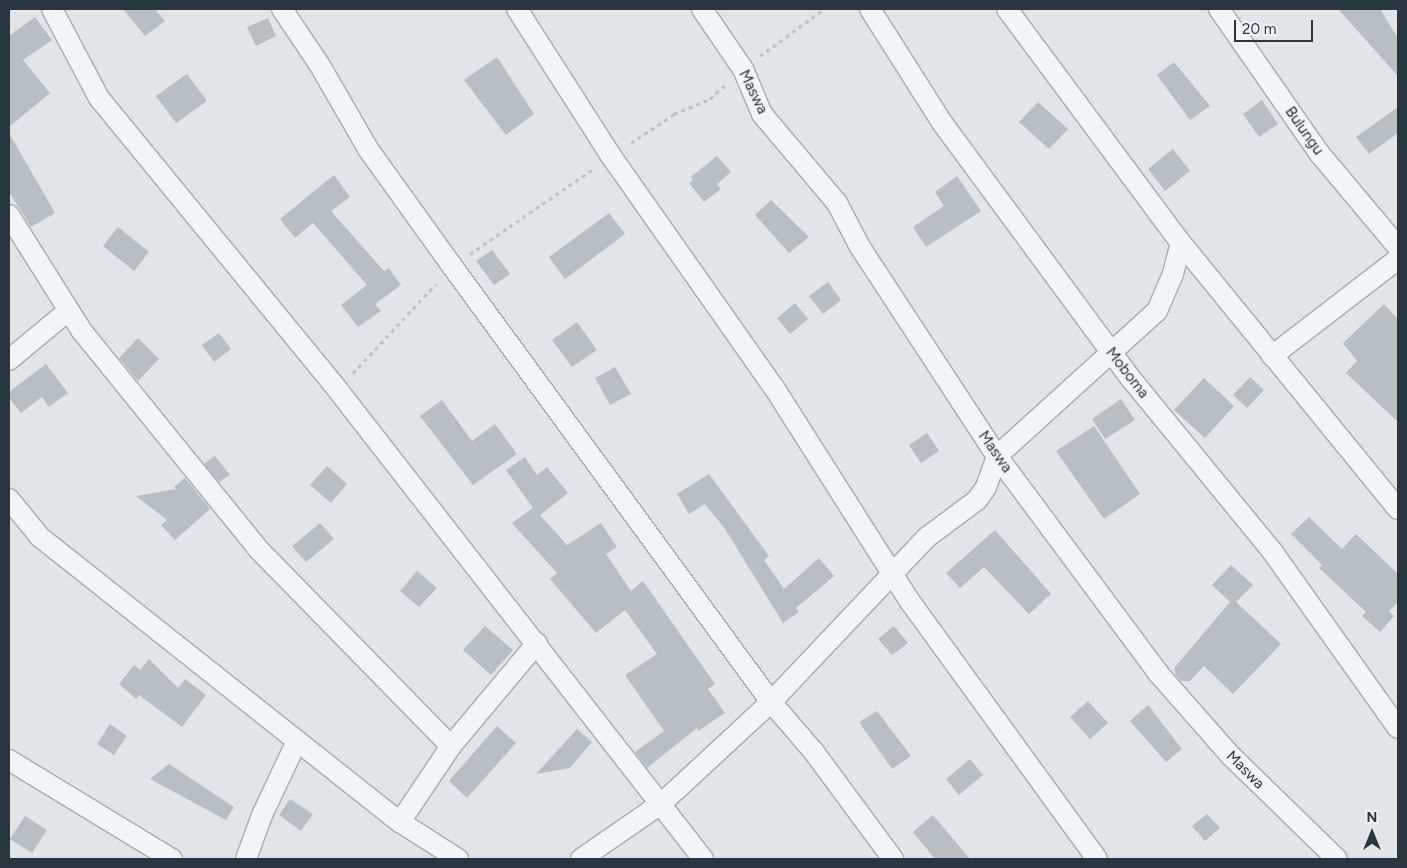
<!DOCTYPE html>
<style>
body{margin:0}
#map{position:relative;width:1407px;height:868px;overflow:hidden;background:#e0e5e9;font-family:Figtree,sans-serif}
div>[style]{position:absolute}
[style*='--x']{left:calc(var(--x)*1px);top:calc(var(--y)*1px);width:calc(var(--w)*1px);rotate:calc(var(--a)*1deg)}
.building>*{inset:0;background:#b7bfc5}
.path>*{height:3px;margin-top:-1.5px;transform-origin:0;background:repeating-linear-gradient(90deg,#bdc3c7 0 4px,transparent 0 8px)}
.roads{filter:drop-shadow(1px 0 #a5adb3) drop-shadow(-1px 0 #a5adb3) drop-shadow(0 1px #a5adb3) drop-shadow(0 -1px #a5adb3)}
.minor>*{height:20px;margin:-10px;padding:0 10px;transform-origin:10px;border-radius:10px;background:#f2f5f7}
span{translate:-50% -50%;white-space:nowrap;text-align:center;line-height:1.15;-webkit-text-stroke:4px #eff3f6;paint-order:stroke}
.street-label{font-size:15px;color:#283640}
.frame{position:absolute;inset:0;border:10px solid #283640;pointer-events:none}
.north{position:absolute;left:1347px;top:808px;width:50px;height:50px;-webkit-text-stroke:4px #eff3f6;paint-order:stroke;rotate:0deg;font-size:14px;font-weight:700;line-height:20px;text-align:center;color:#283640}
.north::after{content:'';display:block;margin:auto;width:18px;height:22px;background:#283640;clip-path:polygon(50% 0,100% 100%,50% 72%,0 100%)}
.scale{position:absolute;left:1234px;top:20px;width:79px;height:22px;box-sizing:border-box;border:2px solid #283640;border-top:0;padding-left:6px;font-size:15px;line-height:18px;white-space:nowrap;color:#283640;-webkit-text-stroke:4px #eff3f6;paint-order:stroke}
</style>
<div id="map">
<div class="building">
<div style="clip-path:polygon(123px 9px,155px 9px,165px 21px,145px 36px)"></div>
<div style="clip-path:polygon(1338px 9px,1380px 9px,1398px 38px,1398px 76px)"></div>
<div style="clip-path:polygon(35px 17px,52px 40px,23px 60px,50px 93px,9px 127px,9px 36px)"></div>
<div style="clip-path:polygon(268px 18px,276px 36px,256px 46px,247px 27px)"></div>
<div style="clip-path:polygon(497px 57px,534px 114px,506px 135px,464px 80px)"></div>
<div style="clip-path:polygon(1174px 62px,1210px 106px,1190px 120px,1157px 75px)"></div>
<div style="clip-path:polygon(187px 74px,207px 101px,176px 123px,156px 96px)"></div>
<div style="clip-path:polygon(1262px 100px,1278px 124px,1259px 137px,1243px 114px)"></div>
<div style="clip-path:polygon(1038px 102px,1068px 129px,1049px 149px,1019px 122px)"></div>
<div style="clip-path:polygon(1398px 107px,1398px 133px,1369px 154px,1356px 137px)"></div>
<div style="clip-path:polygon(9px 133px,55px 213px,31px 227px,9px 192px)"></div>
<div style="clip-path:polygon(1173px 149px,1190px 171px,1165px 191px,1148px 169px)"></div>
<div style="clip-path:polygon(717px 156px,731px 172px,717px 184px,721px 189px,704px 202px,689px 183px,693px 180px,691px 177px)"></div>
<div style="clip-path:polygon(334px 175px,350px 197px,331px 211px,384px 271px,389px 268px,401px 285px,375px 304px,381px 311px,358px 327px,341px 305px,367px 285px,313px 223px,295px 238px,280px 219px)"></div>
<div style="clip-path:polygon(957px 176px,981px 211px,926px 247px,913px 227px,944px 206px,935px 192px)"></div>
<div style="clip-path:polygon(771px 200px,809px 237px,789px 253px,755px 215px)"></div>
<div style="clip-path:polygon(609px 213px,625px 234px,565px 279px,549px 257px)"></div>
<div style="clip-path:polygon(118px 227px,149px 252px,134px 271px,103px 246px)"></div>
<div style="clip-path:polygon(492px 250px,510px 274px,494px 285px,476px 261px)"></div>
<div style="clip-path:polygon(828px 282px,841px 300px,823px 314px,809px 296px)"></div>
<div style="clip-path:polygon(795px 303px,808px 319px,790px 334px,777px 318px)"></div>
<div style="clip-path:polygon(1384px 304px,1398px 319px,1398px 422px,1346px 373px,1357px 361px,1343px 343px)"></div>
<div style="clip-path:polygon(577px 322px,597px 350px,572px 367px,552px 340px)"></div>
<div style="clip-path:polygon(219px 333px,231px 349px,214px 362px,202px 345px)"></div>
<div style="clip-path:polygon(138px 338px,159px 359px,138px 381px,119px 358px)"></div>
<div style="clip-path:polygon(46px 364px,68px 393px,49px 407px,42px 397px,21px 413px,9px 398px,9px 392px)"></div>
<div style="clip-path:polygon(615px 367px,631px 394px,610px 405px,595px 378px)"></div>
<div style="clip-path:polygon(1250px 377px,1264px 390px,1247px 408px,1233px 395px)"></div>
<div style="clip-path:polygon(1204px 378px,1234px 406px,1205px 438px,1174px 410px)"></div>
<div style="clip-path:polygon(1121px 399px,1135px 420px,1105px 439px,1092px 419px)"></div>
<div style="clip-path:polygon(442px 400px,472px 441px,495px 424px,517px 454px,473px 485px,420px 416px)"></div>
<div style="clip-path:polygon(1094px 426px,1140px 494px,1104px 519px,1056px 451px)"></div>
<div style="clip-path:polygon(927px 433px,939px 451px,921px 463px,909px 445px)"></div>
<div style="clip-path:polygon(215px 456px,230px 475px,219px 482px,204px 464px)"></div>
<div style="clip-path:polygon(525px 457px,537px 475px,547px 467px,568px 493px,540px 515px,567px 545px,601px 523px,617px 547px,606px 554px,631px 591px,643px 581px,715px 684px,708px 689px,725px 713px,698px 731px,697px 728px,647px 768px,635px 752px,664px 731px,625px 675px,657px 654px,625px 610px,596px 633px,550px 579px,557px 573px,512px 523px,533px 508px,506px 470px)"></div>
<div style="clip-path:polygon(327px 466px,347px 484px,331px 503px,310px 485px)"></div>
<div style="clip-path:polygon(709px 474px,769px 556px,764px 560px,784px 589px,819px 558px,834px 576px,796px 608px,799px 612px,783px 623px,725px 529px,705px 504px,689px 514px,677px 494px)"></div>
<div style="clip-path:polygon(185px 478px,210px 509px,175px 540px,161px 525px,167px 520px,136px 496px,176px 489px,174px 487px)"></div>
<div style="clip-path:polygon(1309px 517px,1342px 549px,1356px 534px,1398px 574px,1398px 602px,1389px 611px,1394px 616px,1380px 632px,1362px 616px,1366px 612px,1319px 568px,1322px 565px,1291px 534px)"></div>
<div style="clip-path:polygon(320px 523px,334px 539px,306px 562px,292px 546px)"></div>
<div style="clip-path:polygon(995px 530px,1051px 594px,1029px 614px,984px 567px,960px 588px,946px 573px)"></div>
<div style="clip-path:polygon(1231px 565px,1253px 585px,1236px 602px,1281px 644px,1233px 694px,1204px 666px,1190px 681px,1181px 681px,1175px 674px,1175px 667px,1230px 602px,1212px 585px)"></div>
<div style="clip-path:polygon(417px 571px,437px 588px,419px 607px,400px 591px)"></div>
<div style="clip-path:polygon(485px 626px,513px 650px,491px 675px,463px 650px)"></div>
<div style="clip-path:polygon(894px 626px,908px 643px,892px 655px,878px 639px)"></div>
<div style="clip-path:polygon(149px 659px,178px 688px,185px 679px,206px 695px,182px 727px,139px 695px,136px 699px,119px 684px,134px 665px,140px 670px)"></div>
<div style="clip-path:polygon(1088px 701px,1108px 723px,1090px 739px,1070px 717px)"></div>
<div style="clip-path:polygon(1148px 705px,1182px 749px,1166px 762px,1130px 721px)"></div>
<div style="clip-path:polygon(877px 711px,911px 756px,892px 769px,859px 722px)"></div>
<div style="clip-path:polygon(110px 724px,127px 736px,114px 755px,97px 744px)"></div>
<div style="clip-path:polygon(497px 726px,516px 743px,467px 798px,449px 781px)"></div>
<div style="clip-path:polygon(577px 729px,592px 742px,570px 768px,536px 774px)"></div>
<div style="clip-path:polygon(970px 759px,983px 775px,959px 795px,946px 779px)"></div>
<div style="clip-path:polygon(169px 764px,234px 807px,226px 820px,150px 779px)"></div>
<div style="clip-path:polygon(290px 799px,313px 814px,301px 831px,279px 815px)"></div>
<div style="clip-path:polygon(1207px 814px,1220px 828px,1205px 841px,1192px 826px)"></div>
<div style="clip-path:polygon(933px 815px,970px 859px,935px 859px,913px 832px)"></div>
<div style="clip-path:polygon(25px 816px,47px 830px,32px 853px,10px 839px)"></div>
</div>
<div class="path">
<div style="--x:760;--y:56;--w:79;--a:-36.3"></div>
<div style="--x:631;--y:143;--w:52;--a:-34"></div>
<div style="--x:674;--y:114;--w:39;--a:-23"></div>
<div style="--x:710;--y:99;--w:21;--a:-43"></div>
<div style="--x:470;--y:254;--w:150;--a:-34.6"></div>
<div style="--x:353;--y:373;--w:122;--a:-47"></div>
</div>
<div class="roads">
<div class="minor">
<div style="--x:52;--y:9;--w:101;--a:62.2"></div>
<div style="--x:99;--y:98;--w:376;--a:50.7"></div>
<div style="--x:337;--y:389;--w:596;--a:52.09"></div>
<div style="--x:282;--y:9;--w:66;--a:56.1"></div>
<div style="--x:319;--y:64;--w:98;--a:60"></div>
<div style="--x:368;--y:149;--w:144;--a:54.3"></div>
<div style="--x:452;--y:266;--w:540;--a:53.81"></div>
<div style="--x:771;--y:702;--w:66;--a:49.3"></div>
<div style="--x:814;--y:752;--w:133;--a:53.6"></div>
<div style="--x:517;--y:9;--w:174;--a:57.4"></div>
<div style="--x:611;--y:156;--w:285;--a:54.9"></div>
<div style="--x:775;--y:389;--w:254;--a:57.6"></div>
<div style="--x:911;--y:603;--w:316;--a:54"></div>
<div style="--x:702;--y:9;--w:73;--a:55.7"></div>
<div style="--x:743;--y:69;--w:49;--a:67.1"></div>
<div style="--x:762;--y:114;--w:116;--a:49.9"></div>
<div style="--x:837;--y:203;--w:50;--a:62.4"></div>
<div style="--x:860;--y:247;--w:250;--a:56.8"></div>
<div style="--x:997;--y:456;--w:270;--a:53.4"></div>
<div style="--x:1158;--y:673;--w:109;--a:48.7"></div>
<div style="--x:1230;--y:755;--w:149;--a:44.2"></div>
<div style="--x:870;--y:9;--w:136;--a:57.6"></div>
<div style="--x:943;--y:124;--w:318;--a:53.6"></div>
<div style="--x:1132;--y:380;--w:221;--a:50.7"></div>
<div style="--x:1272;--y:551;--w:217;--a:54.6"></div>
<div style="--x:1007;--y:9;--w:292;--a:53.4"></div>
<div style="--x:1181;--y:243;--w:343;--a:50.8"></div>
<div style="--x:1219;--y:9;--w:175;--a:55.2"></div>
<div style="--x:1319;--y:153;--w:123;--a:50"></div>
<div style="--x:9;--y:215;--w:136;--a:57.9"></div>
<div style="--x:81;--y:330;--w:283;--a:51"></div>
<div style="--x:259;--y:550;--w:274;--a:45.6"></div>
<div style="--x:1272;--y:356;--w:159;--a:-37.6"></div>
<div style="--x:9;--y:360;--w:77;--a:-39.7"></div>
<div style="--x:9;--y:499;--w:49;--a:50.8"></div>
<div style="--x:40;--y:537;--w:459;--a:38.4"></div>
<div style="--x:400;--y:822;--w:69;--a:32.5"></div>
<div style="--x:9;--y:760;--w:191;--a:31.3"></div>
<div style="--x:400;--y:822;--w:92;--a:-56.1"></div>
<div style="--x:451;--y:746;--w:134;--a:-50.1"></div>
<div style="--x:246;--y:859;--w:47;--a:-70"></div>
<div style="--x:262;--y:815;--w:82;--a:-64.7"></div>
<div style="--x:581;--y:859;--w:98;--a:-34.7"></div>
<div style="--x:662;--y:803;--w:149;--a:-42.8"></div>
<div style="--x:771;--y:702;--w:226;--a:-46.6"></div>
<div style="--x:926;--y:538;--w:64;--a:-36.7"></div>
<div style="--x:977;--y:500;--w:16;--a:-55"></div>
<div style="--x:986;--y:487;--w:33;--a:-70"></div>
<div style="--x:997;--y:456;--w:216;--a:-42.2"></div>
<div style="--x:1157;--y:311;--w:40;--a:-66.6"></div>
<div style="--x:1173;--y:274;--w:32;--a:-76"></div>
</div>
</div>
<div class="street-label">
<span style="left:753px;top:92px;rotate:64deg">Maswa</span>
<span style="left:1304px;top:131px;rotate:55deg">Bulungu</span>
<span style="left:1127px;top:373px;rotate:52deg">Moboma</span>
<span style="left:995px;top:452px;rotate:55deg">Maswa</span>
<span style="left:1245px;top:770px;rotate:45deg">Maswa</span>
</div>
<div class="frame"></div>
<div class="north">N</div>
<div class="scale">20 m</div>
</div>
